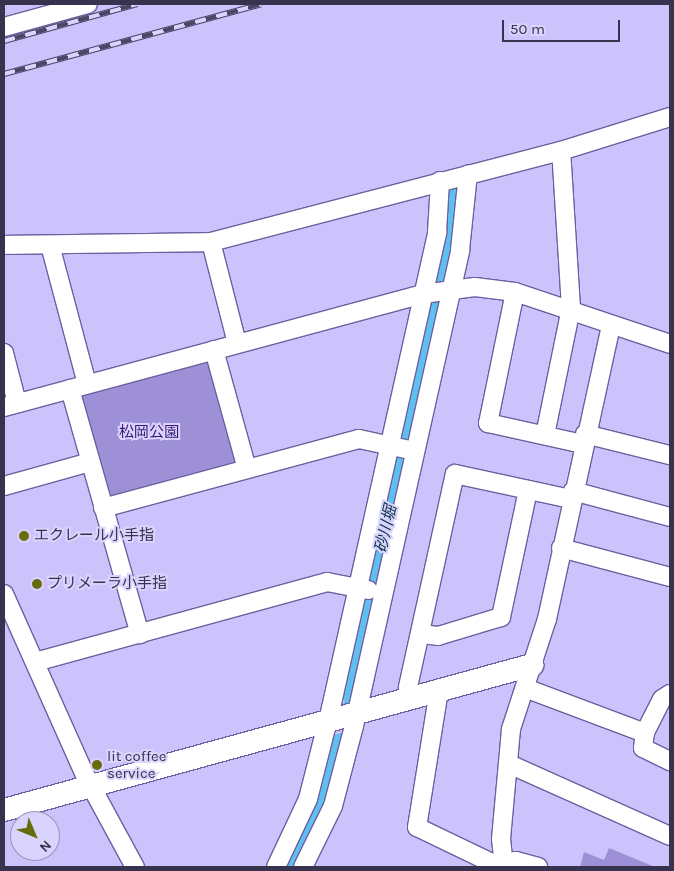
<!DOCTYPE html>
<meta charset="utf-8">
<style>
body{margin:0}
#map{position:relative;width:674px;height:871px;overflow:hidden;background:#cdc3fc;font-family:Karla,"Noto Sans JP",sans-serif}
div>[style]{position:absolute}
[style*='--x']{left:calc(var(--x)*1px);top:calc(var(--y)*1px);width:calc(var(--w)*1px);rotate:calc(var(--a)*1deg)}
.green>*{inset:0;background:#9e90d6}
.water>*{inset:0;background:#5fbfef}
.stream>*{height:5px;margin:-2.5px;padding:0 2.5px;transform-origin:2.5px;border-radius:2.5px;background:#5fbfef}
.roads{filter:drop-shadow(1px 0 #6d5f9f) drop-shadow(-1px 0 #6d5f9f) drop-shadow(0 1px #6d5f9f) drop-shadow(0 -1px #6d5f9f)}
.minor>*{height:18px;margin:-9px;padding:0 9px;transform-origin:9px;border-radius:9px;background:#fff}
.tertiary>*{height:22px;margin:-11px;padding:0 11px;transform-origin:11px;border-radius:11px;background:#fff}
.rail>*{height:5.5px;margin-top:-2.75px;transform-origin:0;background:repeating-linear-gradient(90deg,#dad3fe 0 11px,#4c4565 0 22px);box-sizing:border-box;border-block:1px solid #4c4565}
.dots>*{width:14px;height:14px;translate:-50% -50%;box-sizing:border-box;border:2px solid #dad3fe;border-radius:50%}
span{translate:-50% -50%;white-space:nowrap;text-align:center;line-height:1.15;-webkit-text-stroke:4px #dad3fe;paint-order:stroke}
.park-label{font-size:15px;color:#381772}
.poi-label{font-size:15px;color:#38324e}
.left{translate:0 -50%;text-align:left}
.water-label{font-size:16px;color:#0a3649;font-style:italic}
.frame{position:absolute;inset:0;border:5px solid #38324e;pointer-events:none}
.north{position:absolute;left:10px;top:811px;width:50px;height:50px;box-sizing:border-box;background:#dad3fe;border:1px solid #9993b8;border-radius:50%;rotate:135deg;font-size:14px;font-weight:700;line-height:20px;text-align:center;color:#38324e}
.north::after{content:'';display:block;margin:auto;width:18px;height:22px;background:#666b0c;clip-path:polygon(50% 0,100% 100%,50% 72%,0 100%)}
.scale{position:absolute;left:502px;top:20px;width:118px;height:22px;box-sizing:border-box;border:2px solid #38324e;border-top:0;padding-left:6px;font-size:15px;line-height:18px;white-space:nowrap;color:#38324e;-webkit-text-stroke:4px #dad3fe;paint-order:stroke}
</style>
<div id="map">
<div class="green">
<div style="clip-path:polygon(206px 359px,213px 363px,240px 458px,236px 467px,114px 500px,107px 497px,80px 400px,83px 393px)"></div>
<div style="clip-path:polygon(609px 848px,655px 867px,580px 867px,584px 852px,604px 860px)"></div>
</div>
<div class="water">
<div style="clip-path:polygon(463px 184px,446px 284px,433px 284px,448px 188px)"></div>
<div style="clip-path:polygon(442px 299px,410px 442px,398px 439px,429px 301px)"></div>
<div style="clip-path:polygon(394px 456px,406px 458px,377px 585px,366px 582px)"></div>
<div style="clip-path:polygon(363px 598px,374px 600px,352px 697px,339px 701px)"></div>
<div style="clip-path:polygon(344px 732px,322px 815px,296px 867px,282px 867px,331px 736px)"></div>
</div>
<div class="stream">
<div style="--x:344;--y:711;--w:19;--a:-78"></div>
</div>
<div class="roads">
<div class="minor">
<div style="--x:4;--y:27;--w:87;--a:-15.3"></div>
<div style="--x:211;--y:242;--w:104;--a:75.6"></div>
<div style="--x:4;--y:245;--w:207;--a:-0.8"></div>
<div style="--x:211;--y:242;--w:362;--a:-14.6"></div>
<div style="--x:561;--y:151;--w:114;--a:-17.3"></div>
<div style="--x:50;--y:245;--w:144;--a:75.1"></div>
<div style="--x:515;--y:292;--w:134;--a:101.6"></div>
<div style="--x:488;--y:423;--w:97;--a:12.5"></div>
<div style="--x:214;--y:350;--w:123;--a:74.5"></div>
<div style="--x:4;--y:353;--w:52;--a:75.4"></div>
<div style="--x:70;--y:389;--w:255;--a:74.1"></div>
<div style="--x:4;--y:407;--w:434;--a:-15.1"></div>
<div style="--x:423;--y:294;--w:52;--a:-7.7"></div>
<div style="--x:475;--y:287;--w:40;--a:7.1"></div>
<div style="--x:515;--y:292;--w:163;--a:18.5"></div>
<div style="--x:585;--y:434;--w:88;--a:13.9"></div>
<div style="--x:545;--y:435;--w:130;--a:-78.4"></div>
<div style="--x:571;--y:308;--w:157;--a:-93.6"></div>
<div style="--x:4;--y:486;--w:89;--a:-15.6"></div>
<div style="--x:573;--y:491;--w:100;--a:15"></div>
<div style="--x:103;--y:508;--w:265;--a:-15.1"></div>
<div style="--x:359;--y:439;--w:57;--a:12.1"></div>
<div style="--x:561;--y:548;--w:113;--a:14.9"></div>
<div style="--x:4;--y:594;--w:198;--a:65.9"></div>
<div style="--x:85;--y:775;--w:105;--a:61.5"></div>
<div style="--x:420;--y:634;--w:18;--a:6"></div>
<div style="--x:438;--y:636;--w:66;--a:-16.8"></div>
<div style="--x:501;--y:617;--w:130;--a:-78"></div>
<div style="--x:35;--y:662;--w:303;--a:-15.3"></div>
<div style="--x:327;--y:582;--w:42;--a:11"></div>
<div style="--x:525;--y:688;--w:128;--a:20.6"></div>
<div style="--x:439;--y:690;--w:139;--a:99.1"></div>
<div style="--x:417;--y:827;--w:85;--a:25.7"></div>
<div style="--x:494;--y:864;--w:22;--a:-8"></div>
<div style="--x:516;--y:861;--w:23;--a:15"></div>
<div style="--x:670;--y:694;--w:9;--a:148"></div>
<div style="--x:662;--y:699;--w:38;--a:117"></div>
<div style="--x:645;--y:733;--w:15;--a:98"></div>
<div style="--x:643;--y:748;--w:30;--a:26"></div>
<div style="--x:409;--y:698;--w:11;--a:-95"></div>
<div style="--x:408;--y:687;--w:218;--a:-77.6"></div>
<div style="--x:455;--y:474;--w:119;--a:12.2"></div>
<div style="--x:509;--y:764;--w:176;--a:24.1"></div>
<div style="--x:276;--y:867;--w:75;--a:-64.8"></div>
<div style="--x:308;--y:799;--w:94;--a:-75.8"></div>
<div style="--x:331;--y:708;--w:488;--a:-77.4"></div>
<div style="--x:437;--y:232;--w:51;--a:-86.6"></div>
<div style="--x:303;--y:867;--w:68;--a:-63.8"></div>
<div style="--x:333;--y:806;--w:83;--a:-75.3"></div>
<div style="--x:354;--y:726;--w:488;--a:-77.4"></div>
<div style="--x:460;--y:250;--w:76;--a:-84"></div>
<div style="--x:504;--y:867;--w:28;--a:-96"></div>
<div style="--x:501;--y:839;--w:110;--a:-84.8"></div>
<div style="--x:511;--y:729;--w:116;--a:-71.9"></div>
<div style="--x:547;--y:619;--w:300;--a:-77.7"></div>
</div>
<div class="tertiary">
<div style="--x:4;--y:810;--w:548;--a:-15.36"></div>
</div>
</div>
<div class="rail">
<div style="--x:4;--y:41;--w:138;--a:-15.5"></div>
<div style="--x:4;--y:74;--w:266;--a:-15.2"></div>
</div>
<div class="dots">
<div style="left:24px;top:536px;background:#666b0c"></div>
<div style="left:37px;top:584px;background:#666b0c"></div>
<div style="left:97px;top:765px;background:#666b0c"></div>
</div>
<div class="park-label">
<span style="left:149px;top:433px">松岡公園</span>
</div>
<div class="poi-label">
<span class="left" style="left:34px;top:536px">エクレール小手指</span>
<span class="left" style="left:47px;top:584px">プリメーラ小手指</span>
<span class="left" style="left:107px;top:765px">lit coffee<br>service</span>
</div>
<div class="water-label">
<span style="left:386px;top:529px;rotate:-77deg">砂川堀</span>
</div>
<div class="frame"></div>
<div class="north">N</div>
<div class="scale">50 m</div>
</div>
